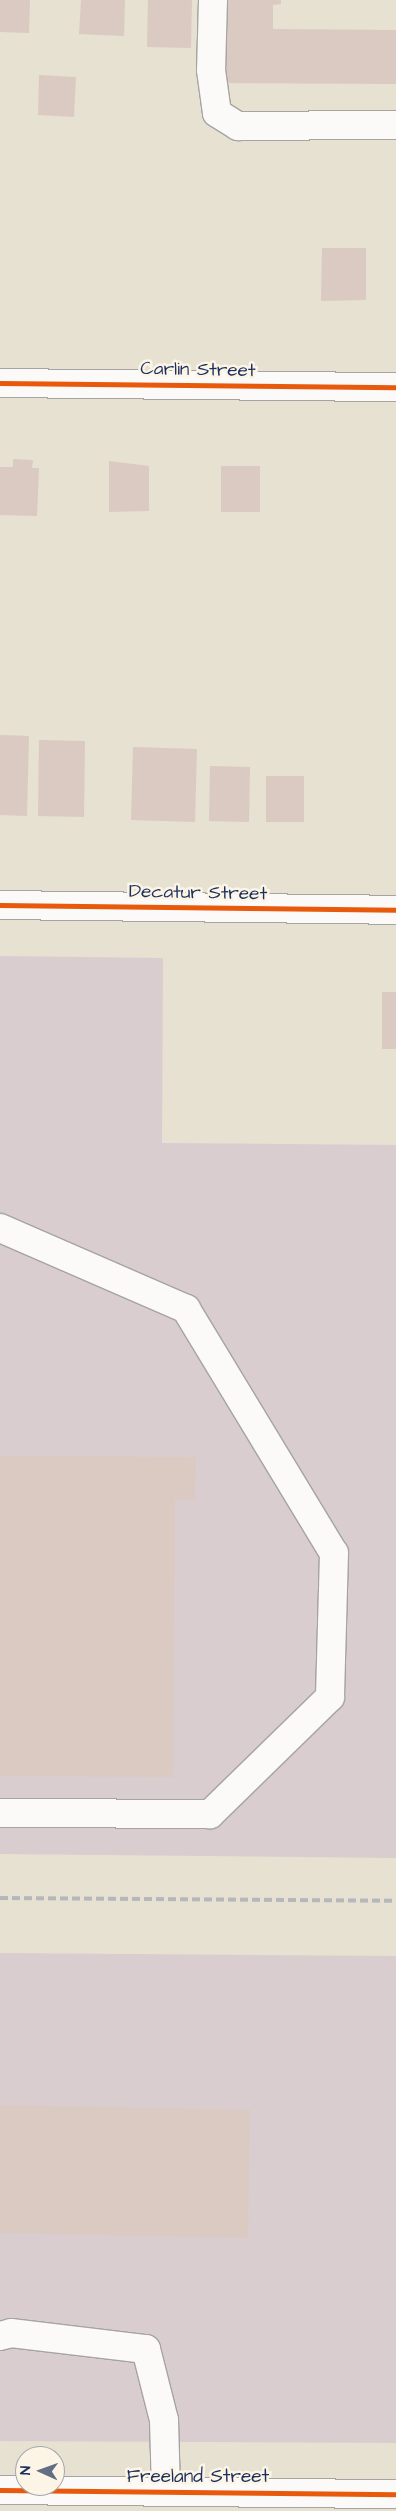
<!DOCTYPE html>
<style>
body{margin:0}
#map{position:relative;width:396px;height:2511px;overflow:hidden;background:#e6e1d1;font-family:"Architects Daughter",sans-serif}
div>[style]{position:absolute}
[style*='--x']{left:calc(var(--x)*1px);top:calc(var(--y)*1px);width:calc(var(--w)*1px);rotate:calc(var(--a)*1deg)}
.industrial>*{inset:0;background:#d9cdd0}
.building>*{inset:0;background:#dacac2}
.roads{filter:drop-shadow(1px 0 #a5a4a1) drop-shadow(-1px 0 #a5a4a1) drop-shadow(0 1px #a5a4a1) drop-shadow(0 -1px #a5a4a1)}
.minor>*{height:28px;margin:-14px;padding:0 14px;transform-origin:14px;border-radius:14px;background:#fbfaf8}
.rail>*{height:4px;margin-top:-2px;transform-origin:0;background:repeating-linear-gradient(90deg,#b6b7ba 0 8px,transparent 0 12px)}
.cycleway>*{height:5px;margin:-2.5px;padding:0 2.5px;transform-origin:2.5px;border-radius:2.5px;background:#e8590c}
span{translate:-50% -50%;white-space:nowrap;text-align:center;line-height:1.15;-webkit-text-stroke:5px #fcf5e5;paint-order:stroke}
.street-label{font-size:19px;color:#1b2f5e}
.north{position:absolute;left:15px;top:2446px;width:50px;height:50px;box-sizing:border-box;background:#fcf5e5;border:1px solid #a2a6af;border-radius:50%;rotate:272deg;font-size:14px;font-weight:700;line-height:20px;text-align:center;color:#1b2f5e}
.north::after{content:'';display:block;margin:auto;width:18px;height:22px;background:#626d86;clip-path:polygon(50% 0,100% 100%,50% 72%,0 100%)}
</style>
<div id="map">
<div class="industrial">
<div style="clip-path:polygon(0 956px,163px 958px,162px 1143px,396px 1145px,396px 1858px,0 1854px)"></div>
<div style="clip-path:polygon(0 1953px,396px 1956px,396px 2443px,0 2441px)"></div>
</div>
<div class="building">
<div style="clip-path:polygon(0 0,30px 0,29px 33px,0 32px)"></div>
<div style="clip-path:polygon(81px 0,125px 0,124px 36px,79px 34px)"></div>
<div style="clip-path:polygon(148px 0,192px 0,191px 48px,147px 47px)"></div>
<div style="clip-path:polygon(218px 0,281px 0,281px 4px,273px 5px,273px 29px,396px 30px,396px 84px,218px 83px)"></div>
<div style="clip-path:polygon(39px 75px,76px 77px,74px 117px,38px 115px)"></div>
<div style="clip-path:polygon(322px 248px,366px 248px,366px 300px,321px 301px)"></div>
<div style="clip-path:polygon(13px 459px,33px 460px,32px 468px,39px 468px,37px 516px,0 515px,0 467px,13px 467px)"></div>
<div style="clip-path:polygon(109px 461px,149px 466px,149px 511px,109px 512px)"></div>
<div style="clip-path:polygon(221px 466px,260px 466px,260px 512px,221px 512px)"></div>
<div style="clip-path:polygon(0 735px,29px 736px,27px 816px,0 815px)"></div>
<div style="clip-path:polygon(39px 740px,85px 741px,84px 817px,38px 816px)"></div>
<div style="clip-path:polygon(133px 747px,197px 749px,195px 822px,131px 820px)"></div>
<div style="clip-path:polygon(210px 766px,250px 767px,249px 822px,209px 821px)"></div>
<div style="clip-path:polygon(266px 776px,304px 776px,304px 822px,266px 822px)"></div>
<div style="clip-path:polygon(382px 992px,396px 992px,396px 1049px,382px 1049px)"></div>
<div style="clip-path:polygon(0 1456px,196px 1457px,195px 1500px,175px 1500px,173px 1777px,0 1776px)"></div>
<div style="clip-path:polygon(0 2105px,250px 2110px,248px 2238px,0 2233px)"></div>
</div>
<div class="roads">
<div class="minor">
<div style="--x:213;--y:0;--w:70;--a:91.6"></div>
<div style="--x:211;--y:70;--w:43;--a:82.1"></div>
<div style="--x:217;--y:113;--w:25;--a:32"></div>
<div style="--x:238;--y:126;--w:158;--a:-0.4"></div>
<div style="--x:0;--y:383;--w:396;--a:0.6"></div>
<div style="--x:0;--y:905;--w:396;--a:0.7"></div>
<div style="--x:0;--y:1228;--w:203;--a:23.5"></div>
<div style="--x:186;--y:1309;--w:285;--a:58.8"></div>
<div style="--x:334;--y:1553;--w:144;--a:91.6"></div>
<div style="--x:330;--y:1697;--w:168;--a:135.7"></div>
<div style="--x:210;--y:1814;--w:210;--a:-179.7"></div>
<div style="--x:0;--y:2336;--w:11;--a:-15"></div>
<div style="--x:11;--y:2333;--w:136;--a:6.8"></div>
<div style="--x:146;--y:2349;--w:73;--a:75.8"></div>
<div style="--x:164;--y:2420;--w:72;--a:88.4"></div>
<div style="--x:0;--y:2490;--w:396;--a:0.6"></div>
</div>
</div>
<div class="rail">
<div style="--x:0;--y:1898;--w:396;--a:0.4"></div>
</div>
<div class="cycleway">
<div style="--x:0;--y:383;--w:396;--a:0.6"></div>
<div style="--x:0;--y:905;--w:396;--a:0.7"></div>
<div style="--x:0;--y:2490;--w:396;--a:0.6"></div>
</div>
<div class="street-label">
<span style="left:198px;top:370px;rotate:1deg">Carlin Street</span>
<span style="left:198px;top:893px;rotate:1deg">Decatur Street</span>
<span style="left:198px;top:2477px">Freeland Street</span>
</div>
<div class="north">N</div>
</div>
